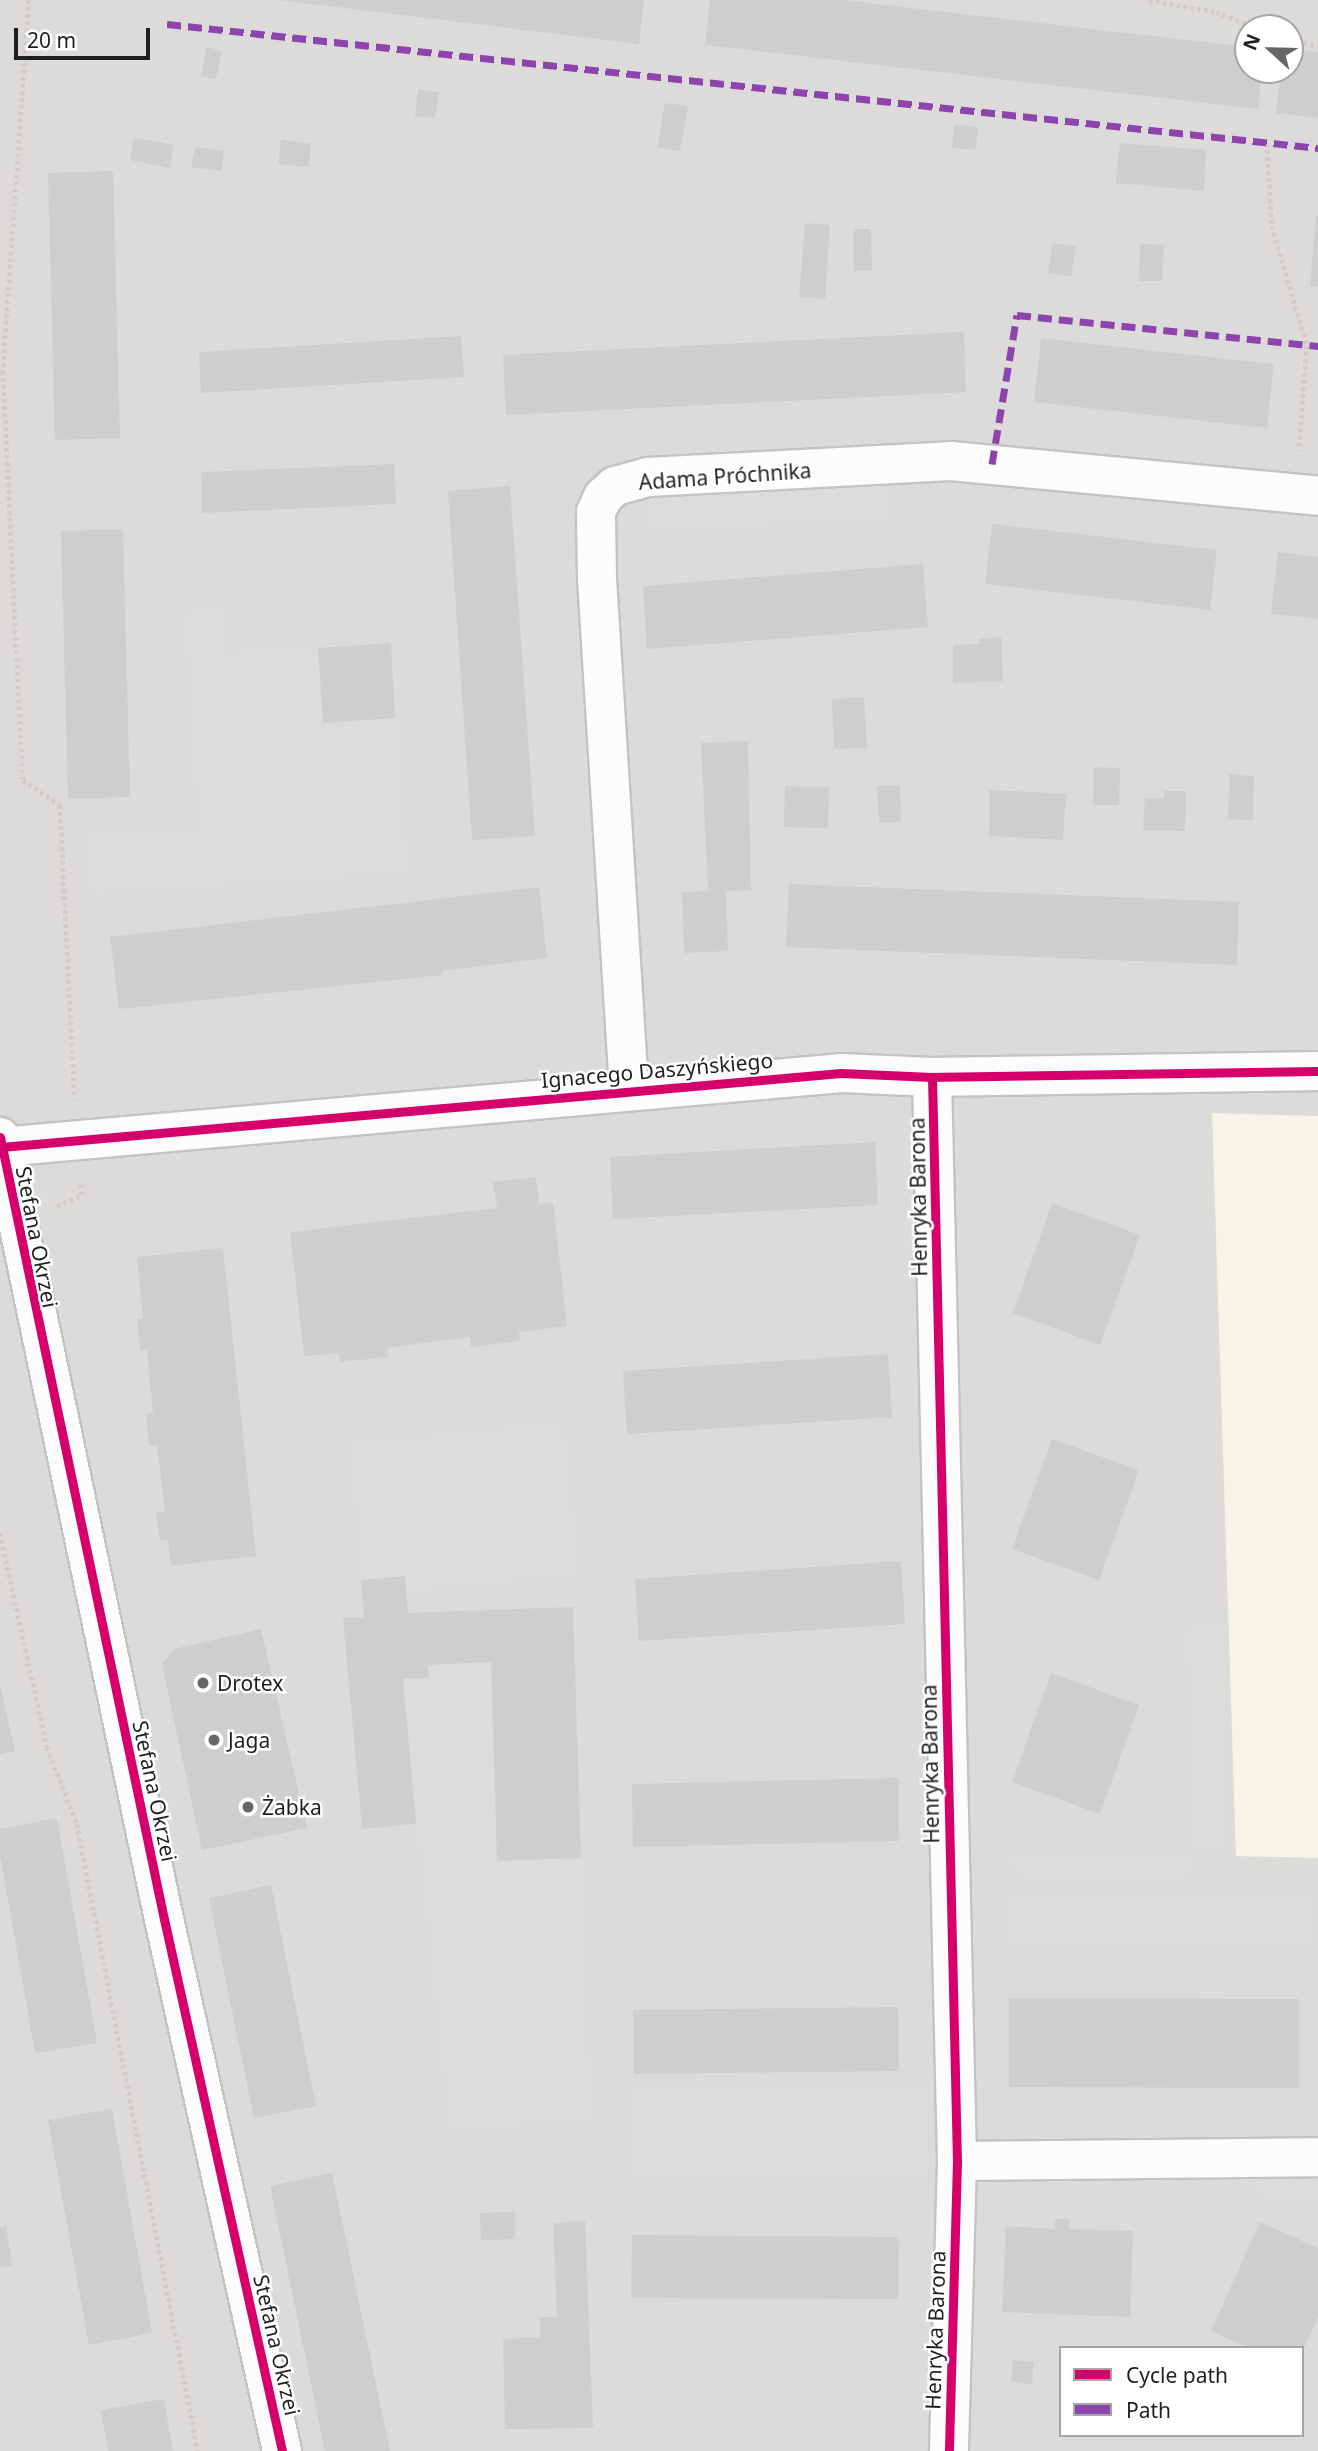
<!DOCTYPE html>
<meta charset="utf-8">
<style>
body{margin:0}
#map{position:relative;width:1318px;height:2451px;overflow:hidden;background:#edebe9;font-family:"Noto Sans",sans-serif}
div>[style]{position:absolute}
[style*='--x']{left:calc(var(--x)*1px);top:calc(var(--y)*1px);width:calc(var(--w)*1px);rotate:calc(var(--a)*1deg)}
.residential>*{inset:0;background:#dcdbda}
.education>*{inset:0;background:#f5f4e6}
.parking>*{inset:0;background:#dddcdc}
.building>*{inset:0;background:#d0cecc}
.path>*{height:4.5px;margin-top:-2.25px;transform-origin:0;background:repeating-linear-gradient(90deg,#d6cac8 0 3.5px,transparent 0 7px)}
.roads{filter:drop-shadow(2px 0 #c4c3c2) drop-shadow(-2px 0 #c4c3c2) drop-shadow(0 2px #c4c3c2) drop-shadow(0 -2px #c4c3c2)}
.minor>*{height:38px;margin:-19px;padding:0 19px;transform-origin:19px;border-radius:19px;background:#fcfcfc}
.quiet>*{height:7px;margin-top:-3.5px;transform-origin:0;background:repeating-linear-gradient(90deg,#8e44ad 0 14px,transparent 0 21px)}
.cycleway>*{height:9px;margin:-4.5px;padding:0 4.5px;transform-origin:4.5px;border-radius:4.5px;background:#d6006c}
.dots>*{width:19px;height:19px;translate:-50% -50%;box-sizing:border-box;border:4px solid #fff;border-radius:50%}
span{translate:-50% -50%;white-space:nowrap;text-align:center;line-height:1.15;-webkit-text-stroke:5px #fff;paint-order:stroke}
.street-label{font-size:21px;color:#1f1f1f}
.poi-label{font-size:21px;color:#1f1f1f}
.left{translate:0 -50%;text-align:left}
.legend{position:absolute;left:1059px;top:2346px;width:245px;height:91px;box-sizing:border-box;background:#fff;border:2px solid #a5a5a5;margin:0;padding:9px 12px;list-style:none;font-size:21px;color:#1f1f1f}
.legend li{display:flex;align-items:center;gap:14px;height:35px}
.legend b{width:35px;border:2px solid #a5a5a5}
.north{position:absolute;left:1234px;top:14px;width:70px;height:70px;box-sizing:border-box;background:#fff;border:2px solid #a5a5a5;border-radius:50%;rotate:292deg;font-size:19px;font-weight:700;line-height:28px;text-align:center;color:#1f1f1f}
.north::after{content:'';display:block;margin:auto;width:24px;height:32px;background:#676666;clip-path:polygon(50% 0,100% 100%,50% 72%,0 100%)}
.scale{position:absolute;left:14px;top:28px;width:136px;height:32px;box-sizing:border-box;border:4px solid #1f1f1f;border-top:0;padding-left:9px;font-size:21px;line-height:24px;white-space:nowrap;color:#1f1f1f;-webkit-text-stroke:5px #fff;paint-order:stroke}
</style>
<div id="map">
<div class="residential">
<div style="clip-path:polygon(evenodd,0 0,1318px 0,1318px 2451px,0 2451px,0 0,1248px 28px,1290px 28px,1290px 70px,1248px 70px,1248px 28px,0 0,1061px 2348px,1302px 2348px,1302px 2435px,1061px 2435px,1061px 2348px)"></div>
</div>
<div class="education">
<div style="clip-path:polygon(1212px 1113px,1318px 1116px,1318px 1858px,1236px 1856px)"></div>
</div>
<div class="parking">
<div style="clip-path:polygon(883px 467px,885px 517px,650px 527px,648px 477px)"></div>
<div style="clip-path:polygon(221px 612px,224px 655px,318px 648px,324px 723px,395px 718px,404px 870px,92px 891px,88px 837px,201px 830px,187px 614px)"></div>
<div style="clip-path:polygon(561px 1424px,576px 1571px,406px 1589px,405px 1576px,366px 1580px,352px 1446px)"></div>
<div style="clip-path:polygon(1220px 1626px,1224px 1844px,1193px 1844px,1189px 1627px)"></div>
<div style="clip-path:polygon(491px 1662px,497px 1860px,581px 1858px,588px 2118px,452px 2127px,403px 1679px,428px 1678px,428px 1665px)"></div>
<div style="clip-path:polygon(1003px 1857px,1195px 1857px,1183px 1876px,1027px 1875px)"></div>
<div style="clip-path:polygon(1311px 1895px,1311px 1939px,1011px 1942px,1010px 1898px)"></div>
<div style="clip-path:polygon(928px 2090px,928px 2172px,636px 2174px,636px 2091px)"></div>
<div style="clip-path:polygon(1259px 2157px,1318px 2157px,1318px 2195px,1259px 2195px)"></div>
</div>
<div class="building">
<div style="clip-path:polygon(279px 0,644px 0,639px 44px)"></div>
<div style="clip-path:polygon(710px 0,842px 0,1248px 47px,1248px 70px,1262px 70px,1258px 109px,705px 45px)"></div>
<div style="clip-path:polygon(207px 47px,222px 51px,216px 79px,201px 76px)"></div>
<div style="clip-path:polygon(1290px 49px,1318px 52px,1318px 118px,1276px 113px,1281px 70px,1290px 70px)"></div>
<div style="clip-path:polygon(418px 89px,439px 92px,435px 118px,415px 116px)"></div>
<div style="clip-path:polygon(665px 103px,688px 106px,680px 151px,657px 148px)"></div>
<div style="clip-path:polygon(954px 125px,978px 127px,976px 150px,952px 148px)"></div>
<div style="clip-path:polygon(134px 138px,174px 145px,170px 168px,130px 160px)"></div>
<div style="clip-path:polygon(281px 140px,311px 143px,309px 167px,278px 164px)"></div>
<div style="clip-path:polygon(1120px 143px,1206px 150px,1204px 191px,1116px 183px)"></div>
<div style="clip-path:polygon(195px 147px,224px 151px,221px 171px,191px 167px)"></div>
<div style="clip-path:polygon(113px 171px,120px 438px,55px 440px,48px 173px)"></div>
<div style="clip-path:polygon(1316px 216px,1318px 216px,1318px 287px,1310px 286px)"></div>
<div style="clip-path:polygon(805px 223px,830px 225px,825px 299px,799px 297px)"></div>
<div style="clip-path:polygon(853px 229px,871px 229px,872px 270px,854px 271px)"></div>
<div style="clip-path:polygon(1053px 243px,1076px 247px,1071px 276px,1048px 273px)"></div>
<div style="clip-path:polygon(1140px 244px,1164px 245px,1162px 281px,1139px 281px)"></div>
<div style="clip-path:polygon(964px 332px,966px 392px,506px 415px,503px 355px)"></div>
<div style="clip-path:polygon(461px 336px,464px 377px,201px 393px,199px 352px)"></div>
<div style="clip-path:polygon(1041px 338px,1274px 364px,1267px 428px,1034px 402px)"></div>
<div style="clip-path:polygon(394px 464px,396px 504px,202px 513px,201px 472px)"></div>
<div style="clip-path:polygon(510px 486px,535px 836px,472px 840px,448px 491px)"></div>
<div style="clip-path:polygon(992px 524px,1217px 550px,1210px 610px,985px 584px)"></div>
<div style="clip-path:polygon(123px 529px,130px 797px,68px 799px,61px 531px)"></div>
<div style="clip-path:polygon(1278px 552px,1318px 557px,1318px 619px,1271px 614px)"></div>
<div style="clip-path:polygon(923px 564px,928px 627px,647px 649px,643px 586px)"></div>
<div style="clip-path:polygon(1001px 637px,1003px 681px,953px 683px,953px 645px,980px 644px,978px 639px)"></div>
<div style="clip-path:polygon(391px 643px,395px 718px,323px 723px,318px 648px)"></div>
<div style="clip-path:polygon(864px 697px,867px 748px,834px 749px,832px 699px)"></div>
<div style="clip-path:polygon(748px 741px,751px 890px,726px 891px,728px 951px,684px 953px,682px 892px,708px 891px,701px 743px)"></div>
<div style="clip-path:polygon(1094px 767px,1120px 768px,1119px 805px,1093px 805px)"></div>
<div style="clip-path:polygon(1230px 774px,1254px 776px,1253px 820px,1228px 819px)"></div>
<div style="clip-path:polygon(900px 785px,901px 822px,879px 823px,877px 786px)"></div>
<div style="clip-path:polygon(785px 786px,829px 787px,828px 828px,784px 827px)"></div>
<div style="clip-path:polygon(990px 790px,1066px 794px,1063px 840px,989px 836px)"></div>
<div style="clip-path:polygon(1164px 791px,1186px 791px,1185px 831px,1143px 830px,1145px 798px,1164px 799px)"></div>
<div style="clip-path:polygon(789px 884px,1239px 902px,1237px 965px,786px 947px)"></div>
<div style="clip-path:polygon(539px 887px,547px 958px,442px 971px,442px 975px,119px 1009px,110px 937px)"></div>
<div style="clip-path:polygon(875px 1142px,878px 1205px,613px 1219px,610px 1157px)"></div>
<div style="clip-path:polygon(536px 1177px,539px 1204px,553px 1202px,567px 1326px,519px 1332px,520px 1341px,471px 1347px,470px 1337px,438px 1341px,387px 1348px,388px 1357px,340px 1362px,339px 1353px,304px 1356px,290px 1232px,497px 1208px,493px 1182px)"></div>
<div style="clip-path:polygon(1052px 1203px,1140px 1235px,1100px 1345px,1013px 1313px)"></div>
<div style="clip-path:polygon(223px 1248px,256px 1556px,171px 1566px,168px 1540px,160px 1541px,156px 1513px,165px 1512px,157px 1445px,149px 1446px,146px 1414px,153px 1413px,147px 1349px,140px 1350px,137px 1319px,143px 1319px,137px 1257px)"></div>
<div style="clip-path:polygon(888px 1354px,892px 1417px,627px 1434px,623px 1371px)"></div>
<div style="clip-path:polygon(1052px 1439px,1139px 1470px,1099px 1580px,1012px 1549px)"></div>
<div style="clip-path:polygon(901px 1561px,905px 1624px,639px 1641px,635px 1579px)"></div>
<div style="clip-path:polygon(405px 1576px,408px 1613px,573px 1607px,581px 1858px,497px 1861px,491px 1662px,428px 1665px,429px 1678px,403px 1679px,416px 1824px,362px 1829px,343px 1618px,364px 1617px,361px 1580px)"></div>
<div style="clip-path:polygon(261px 1629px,307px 1828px,202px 1850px,162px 1664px,174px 1649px)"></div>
<div style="clip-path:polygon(1051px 1673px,1139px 1705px,1100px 1814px,1012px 1782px)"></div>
<div style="clip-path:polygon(0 1685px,15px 1751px,0 1754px)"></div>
<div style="clip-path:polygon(898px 1778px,899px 1841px,633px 1847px,632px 1784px)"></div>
<div style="clip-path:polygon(57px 1818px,97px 2043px,35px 2053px,0 1855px,0 1829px)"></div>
<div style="clip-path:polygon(271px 1885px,316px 2106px,254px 2118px,209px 1898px)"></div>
<div style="clip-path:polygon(1009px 1998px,1299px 1999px,1299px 2088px,1009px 2087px)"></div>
<div style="clip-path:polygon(898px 2007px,899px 2071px,634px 2074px,633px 2010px)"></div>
<div style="clip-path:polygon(112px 2109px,152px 2333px,89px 2345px,48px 2120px)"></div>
<div style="clip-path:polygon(332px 2173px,390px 2451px,325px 2451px,270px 2186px)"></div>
<div style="clip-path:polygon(515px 2212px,515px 2239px,481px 2240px,480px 2213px)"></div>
<div style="clip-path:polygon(1055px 2219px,1070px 2219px,1069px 2229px,1133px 2231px,1130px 2317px,1002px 2312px,1006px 2226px,1054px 2229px)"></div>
<div style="clip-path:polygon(585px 2221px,593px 2428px,505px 2429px,503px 2339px,540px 2337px,540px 2317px,557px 2317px,553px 2223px)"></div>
<div style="clip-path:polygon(1260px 2222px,1318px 2248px,1318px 2317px,1302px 2352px,1302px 2348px,1248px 2348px,1211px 2331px)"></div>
<div style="clip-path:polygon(6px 2226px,12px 2265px,0 2267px,0 2227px)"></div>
<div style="clip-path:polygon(632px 2235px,899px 2237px,898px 2299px,631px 2298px)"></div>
<div style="clip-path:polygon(1013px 2360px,1034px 2362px,1032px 2384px,1011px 2382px)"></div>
<div style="clip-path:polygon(164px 2399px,173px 2451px,108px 2451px,101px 2410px)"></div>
</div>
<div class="path">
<div style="--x:29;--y:0;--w:372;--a:94"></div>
<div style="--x:3;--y:371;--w:409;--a:87.2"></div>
<div style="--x:23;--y:780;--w:45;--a:34"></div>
<div style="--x:60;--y:805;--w:295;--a:87.1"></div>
<div style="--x:1149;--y:0;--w:68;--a:10.2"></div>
<div style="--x:1216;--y:12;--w:45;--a:20.9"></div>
<div style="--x:1290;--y:39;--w:29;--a:14"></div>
<div style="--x:1267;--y:143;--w:83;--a:86.6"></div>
<div style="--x:1272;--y:226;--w:124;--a:73.6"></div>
<div style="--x:1307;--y:345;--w:106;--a:94.3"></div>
<div style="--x:57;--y:1206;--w:27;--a:-24"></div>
<div style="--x:82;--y:1195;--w:13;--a:-99"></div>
<div style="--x:0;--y:1533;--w:219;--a:77.6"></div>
<div style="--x:47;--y:1747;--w:83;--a:68.7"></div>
<div style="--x:77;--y:1824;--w:639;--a:79.08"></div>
</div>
<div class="roads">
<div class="minor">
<div style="--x:932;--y:1077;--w:1084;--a:88.68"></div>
<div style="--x:957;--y:2161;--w:290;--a:91.6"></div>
<div style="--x:629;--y:1089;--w:511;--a:-93.59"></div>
<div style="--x:597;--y:579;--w:67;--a:-90.9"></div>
<div style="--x:596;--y:512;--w:17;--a:-65"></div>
<div style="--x:603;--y:497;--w:16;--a:-43"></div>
<div style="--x:615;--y:486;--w:34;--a:-15"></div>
<div style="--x:648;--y:477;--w:303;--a:-3"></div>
<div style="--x:951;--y:461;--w:369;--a:5.4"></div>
<div style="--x:0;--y:1137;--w:799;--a:78.16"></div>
<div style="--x:164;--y:1919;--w:545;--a:77.49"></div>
<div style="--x:1;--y:1147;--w:843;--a:-5.03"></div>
<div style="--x:841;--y:1073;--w:91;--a:2.5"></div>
<div style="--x:932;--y:1077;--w:386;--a:-0.9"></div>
<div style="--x:957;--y:2161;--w:361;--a:-0.6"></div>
</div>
</div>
<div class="quiet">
<div style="--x:167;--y:24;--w:1158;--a:6.15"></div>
<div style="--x:992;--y:464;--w:151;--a:-80.5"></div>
<div style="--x:1017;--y:315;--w:303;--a:5.9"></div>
</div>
<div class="cycleway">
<div style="--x:932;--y:1077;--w:1084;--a:88.68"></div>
<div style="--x:957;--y:2161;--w:290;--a:91.6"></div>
<div style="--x:0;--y:1137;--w:799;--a:78.16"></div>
<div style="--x:164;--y:1919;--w:545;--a:77.49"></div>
<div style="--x:1;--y:1147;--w:843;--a:-5.03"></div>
<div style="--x:841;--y:1073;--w:91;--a:2.5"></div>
<div style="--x:932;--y:1077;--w:386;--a:-0.9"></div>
</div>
<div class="dots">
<div style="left:203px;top:1683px;background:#676666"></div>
<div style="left:214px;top:1740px;background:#676666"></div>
<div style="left:248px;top:1807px;background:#676666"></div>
</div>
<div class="street-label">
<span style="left:725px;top:476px;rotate:-4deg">Adama Próchnika</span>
<span style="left:657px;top:1070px;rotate:-5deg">Ignacego Daszyńskiego</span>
<span style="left:918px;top:1197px;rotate:-91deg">Henryka Barona</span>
<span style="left:37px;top:1237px;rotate:79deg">Stefana Okrzei</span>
<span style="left:930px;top:1764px;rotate:-91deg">Henryka Barona</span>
<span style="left:155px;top:1791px;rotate:78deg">Stefana Okrzei</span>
<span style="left:935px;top:2330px;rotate:-88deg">Henryka Barona</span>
<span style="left:277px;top:2345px;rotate:77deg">Stefana Okrzei</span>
</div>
<div class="poi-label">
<span class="left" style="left:217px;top:1683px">Drotex</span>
<span class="left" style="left:228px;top:1740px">Jaga</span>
<span class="left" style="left:262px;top:1807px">Żabka</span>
</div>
<ul class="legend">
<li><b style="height:9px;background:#d6006c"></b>Cycle path</li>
<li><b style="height:9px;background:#8e44ad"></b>Path</li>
</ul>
<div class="north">N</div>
<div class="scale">20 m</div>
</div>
